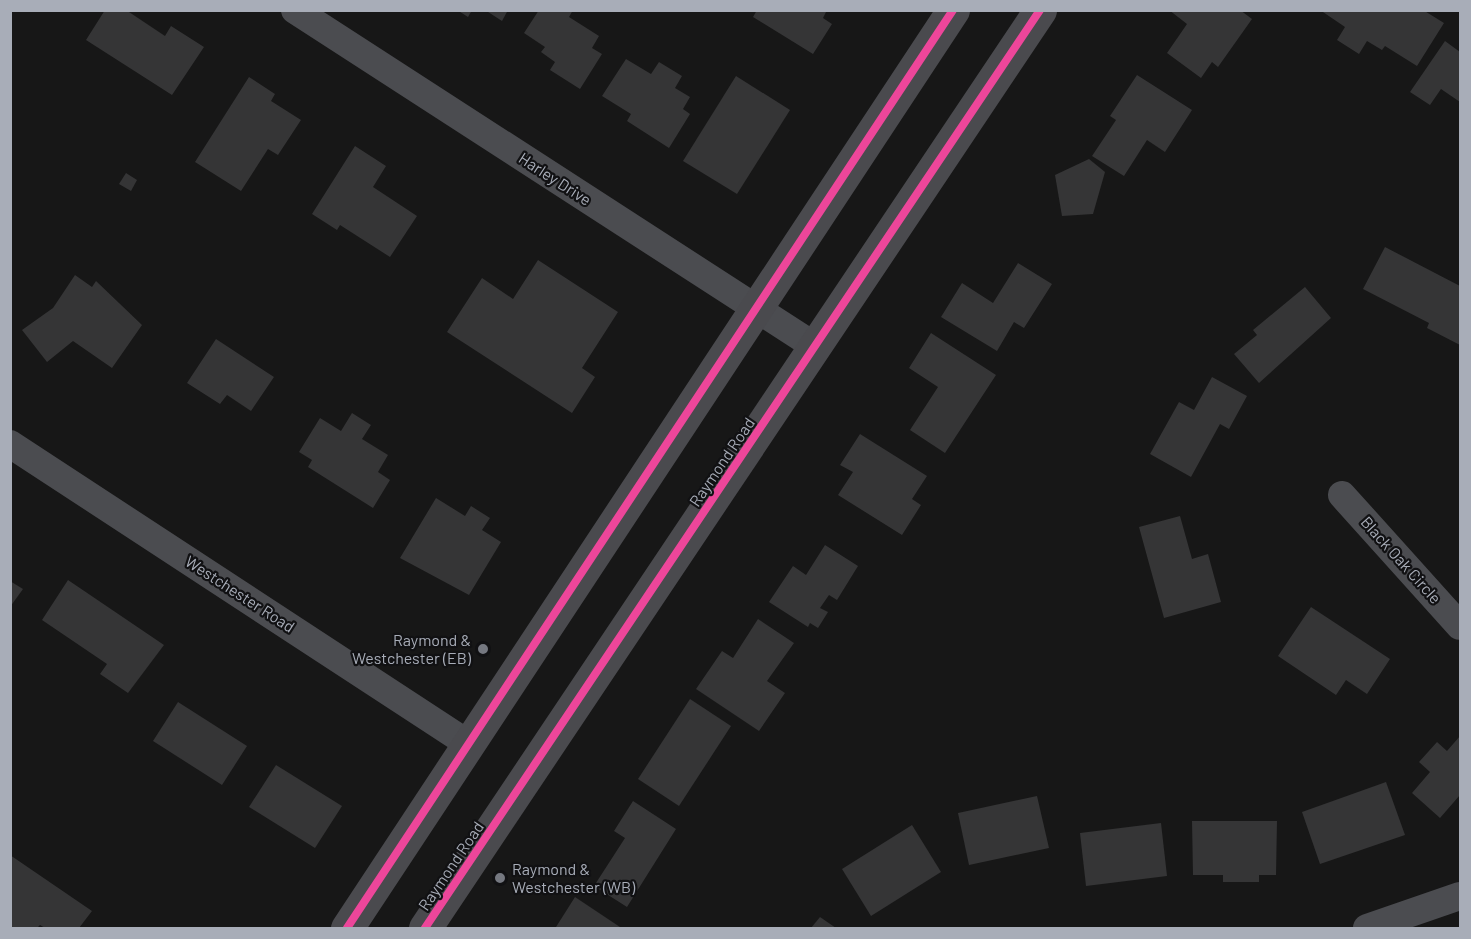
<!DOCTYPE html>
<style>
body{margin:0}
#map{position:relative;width:1471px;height:939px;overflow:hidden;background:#171717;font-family:Barlow,sans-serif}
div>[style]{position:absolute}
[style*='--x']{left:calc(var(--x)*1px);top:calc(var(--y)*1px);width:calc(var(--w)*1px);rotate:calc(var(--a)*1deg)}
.building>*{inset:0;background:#353536}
.minor>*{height:28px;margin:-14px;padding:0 14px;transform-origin:14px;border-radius:14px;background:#4b4c50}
.secondary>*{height:33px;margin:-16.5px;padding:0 16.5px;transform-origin:16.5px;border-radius:16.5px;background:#4a4a4e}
.cycleway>*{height:8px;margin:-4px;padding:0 4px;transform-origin:4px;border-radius:4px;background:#ed469a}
.dots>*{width:16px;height:16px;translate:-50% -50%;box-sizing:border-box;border:3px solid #111113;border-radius:50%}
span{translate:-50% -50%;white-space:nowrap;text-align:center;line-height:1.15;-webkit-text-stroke:4.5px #111113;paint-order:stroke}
.street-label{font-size:16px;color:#a8adb8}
.poi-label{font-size:16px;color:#a8adb8}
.right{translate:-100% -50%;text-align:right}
.left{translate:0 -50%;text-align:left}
.frame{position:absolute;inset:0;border:12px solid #a8adb8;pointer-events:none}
</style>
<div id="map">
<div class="building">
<div style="clip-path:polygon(105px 10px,126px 10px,165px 36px,171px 26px,204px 47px,172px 95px,86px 40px)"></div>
<div style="clip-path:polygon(457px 10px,472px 10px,468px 17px)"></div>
<div style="clip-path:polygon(485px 10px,508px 10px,502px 21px)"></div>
<div style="clip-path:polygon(539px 10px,573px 10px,569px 17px,599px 36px,592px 48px,602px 54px,580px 89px,550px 70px,555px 62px,541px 52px,545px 47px,524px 33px)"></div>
<div style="clip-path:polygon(757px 10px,827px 10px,823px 18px,832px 24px,813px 54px,753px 17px)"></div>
<div style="clip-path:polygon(1169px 10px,1240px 10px,1252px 19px,1218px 67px,1212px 62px,1201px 78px,1167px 53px,1187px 24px)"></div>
<div style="clip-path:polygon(1320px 10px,1423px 10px,1444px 23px,1417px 66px,1385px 46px,1382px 50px,1367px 41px,1359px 54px,1337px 40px,1345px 27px)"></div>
<div style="clip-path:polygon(1445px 41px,1460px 52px,1460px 102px,1441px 89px,1430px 105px,1410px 92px)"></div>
<div style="clip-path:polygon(626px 59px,651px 74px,659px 62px,682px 76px,675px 88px,690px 97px,683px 109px,690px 114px,669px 148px,627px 121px,631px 114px,602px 96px)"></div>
<div style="clip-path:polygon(1137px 75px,1192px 110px,1165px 152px,1147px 140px,1124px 176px,1092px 156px,1116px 120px,1110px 116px)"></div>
<div style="clip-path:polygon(736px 76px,790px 110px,737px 194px,683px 161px)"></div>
<div style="clip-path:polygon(249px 77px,275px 94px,271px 101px,301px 120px,278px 155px,268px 149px,241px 191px,195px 162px)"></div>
<div style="clip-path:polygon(355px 146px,386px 166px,373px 187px,417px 216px,390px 257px,340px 225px,337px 230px,312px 214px)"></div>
<div style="clip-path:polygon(1089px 159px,1105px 172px,1093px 214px,1062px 216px,1055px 175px)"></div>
<div style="clip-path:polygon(126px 173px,137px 180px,131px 191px,119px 184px)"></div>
<div style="clip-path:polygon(1385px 247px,1460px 286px,1460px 345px,1427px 328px,1429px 323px,1363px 289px)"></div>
<div style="clip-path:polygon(538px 260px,618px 312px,582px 368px,595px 377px,572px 413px,447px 332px,482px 278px,513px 299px)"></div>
<div style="clip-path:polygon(1018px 263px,1052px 284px,1024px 328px,1014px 322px,997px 351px,941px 317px,962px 283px,993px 303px)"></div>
<div style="clip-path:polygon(75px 275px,92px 287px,96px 281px,142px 325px,112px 368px,73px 341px,47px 362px,22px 330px,53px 308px)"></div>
<div style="clip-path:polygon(1305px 287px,1331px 318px,1259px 383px,1234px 354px,1257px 335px,1253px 330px)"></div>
<div style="clip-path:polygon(931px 333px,996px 375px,945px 453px,910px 430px,938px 387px,909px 368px)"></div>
<div style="clip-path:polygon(216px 339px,274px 377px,251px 411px,227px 395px,220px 404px,187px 383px)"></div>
<div style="clip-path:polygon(1212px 377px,1247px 396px,1229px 429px,1220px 424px,1191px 477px,1150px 454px,1179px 402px,1194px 410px)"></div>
<div style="clip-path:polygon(352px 413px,371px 425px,362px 439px,388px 455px,378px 472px,390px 480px,373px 508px,308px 467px,312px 460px,299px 452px,320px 418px,341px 431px)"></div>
<div style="clip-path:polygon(860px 434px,927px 476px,912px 499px,921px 505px,902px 535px,838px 495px,853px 472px,840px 465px)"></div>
<div style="clip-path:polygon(436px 498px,465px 516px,471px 506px,490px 518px,482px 530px,501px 542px,469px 595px,400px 558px)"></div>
<div style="clip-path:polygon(1180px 516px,1192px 559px,1208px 554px,1221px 602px,1164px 618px,1139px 527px)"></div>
<div style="clip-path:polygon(825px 545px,858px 566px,837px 600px,829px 595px,820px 608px,828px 612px,818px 628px,810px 623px,808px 627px,769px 602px,793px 566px,806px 575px)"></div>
<div style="clip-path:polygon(68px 580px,164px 645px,128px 693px,100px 674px,107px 664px,42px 620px)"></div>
<div style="clip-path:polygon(10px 581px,23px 589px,10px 607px)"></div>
<div style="clip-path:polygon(1311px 607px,1390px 659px,1367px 694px,1346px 680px,1336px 695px,1278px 656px)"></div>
<div style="clip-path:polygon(758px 619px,794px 643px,767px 681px,785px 693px,759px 731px,696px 689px,722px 651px,733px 658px)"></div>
<div style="clip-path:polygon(690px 699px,731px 726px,679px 806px,638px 779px)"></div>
<div style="clip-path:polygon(178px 702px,247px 746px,222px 785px,153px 741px)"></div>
<div style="clip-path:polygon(1460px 736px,1460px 795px,1440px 818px,1412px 793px,1430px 772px,1419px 762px,1437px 742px,1447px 751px)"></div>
<div style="clip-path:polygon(276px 765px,342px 806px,315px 848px,249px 807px)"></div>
<div style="clip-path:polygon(1386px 782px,1405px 835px,1320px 864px,1302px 812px)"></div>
<div style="clip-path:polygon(1037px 796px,1049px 848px,969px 865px,958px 813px)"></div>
<div style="clip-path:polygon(633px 801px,676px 829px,627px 907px,594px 886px,625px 838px,614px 831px)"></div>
<div style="clip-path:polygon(1192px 821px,1277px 821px,1276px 875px,1259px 875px,1259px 882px,1223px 882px,1223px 875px,1193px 875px)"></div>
<div style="clip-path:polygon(1161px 823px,1167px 876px,1086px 886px,1080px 833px)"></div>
<div style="clip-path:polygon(912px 825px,941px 872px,871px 916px,842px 869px)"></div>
<div style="clip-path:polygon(10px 855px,92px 911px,79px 928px,45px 928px,40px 925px,37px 928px,10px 928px)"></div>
<div style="clip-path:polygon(575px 897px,620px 927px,619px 928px,550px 928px,556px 927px)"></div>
<div style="clip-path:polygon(820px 917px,836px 928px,811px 928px)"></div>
</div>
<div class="minor">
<div style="--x:295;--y:10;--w:620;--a:32.9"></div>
<div style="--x:10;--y:444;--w:550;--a:33.2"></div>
<div style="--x:1342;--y:495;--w:176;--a:48"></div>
<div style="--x:1367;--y:928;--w:98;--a:-19"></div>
</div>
<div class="secondary">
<div style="--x:347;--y:928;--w:1100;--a:-56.57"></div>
<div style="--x:425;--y:928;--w:1105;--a:-56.18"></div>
</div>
<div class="cycleway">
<div style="--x:347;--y:928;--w:1100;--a:-56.57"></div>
<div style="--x:425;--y:928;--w:1105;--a:-56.18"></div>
</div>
<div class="dots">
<div style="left:483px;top:649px;background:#757880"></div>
<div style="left:500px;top:878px;background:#757880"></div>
</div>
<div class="street-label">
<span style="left:555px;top:179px;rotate:33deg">Harley Drive</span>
<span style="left:722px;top:462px;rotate:-56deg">Raymond Road</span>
<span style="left:1401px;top:560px;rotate:48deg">Black Oak Circle</span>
<span style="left:240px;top:594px;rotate:33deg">Westchester Road</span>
<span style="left:451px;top:866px;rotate:-56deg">Raymond Road</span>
</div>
<div class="poi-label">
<span class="right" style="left:471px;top:649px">Raymond &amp;<br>Westchester (EB)</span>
<span class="left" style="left:512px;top:878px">Raymond &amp;<br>Westchester (WB)</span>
</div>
<div class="frame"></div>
</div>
